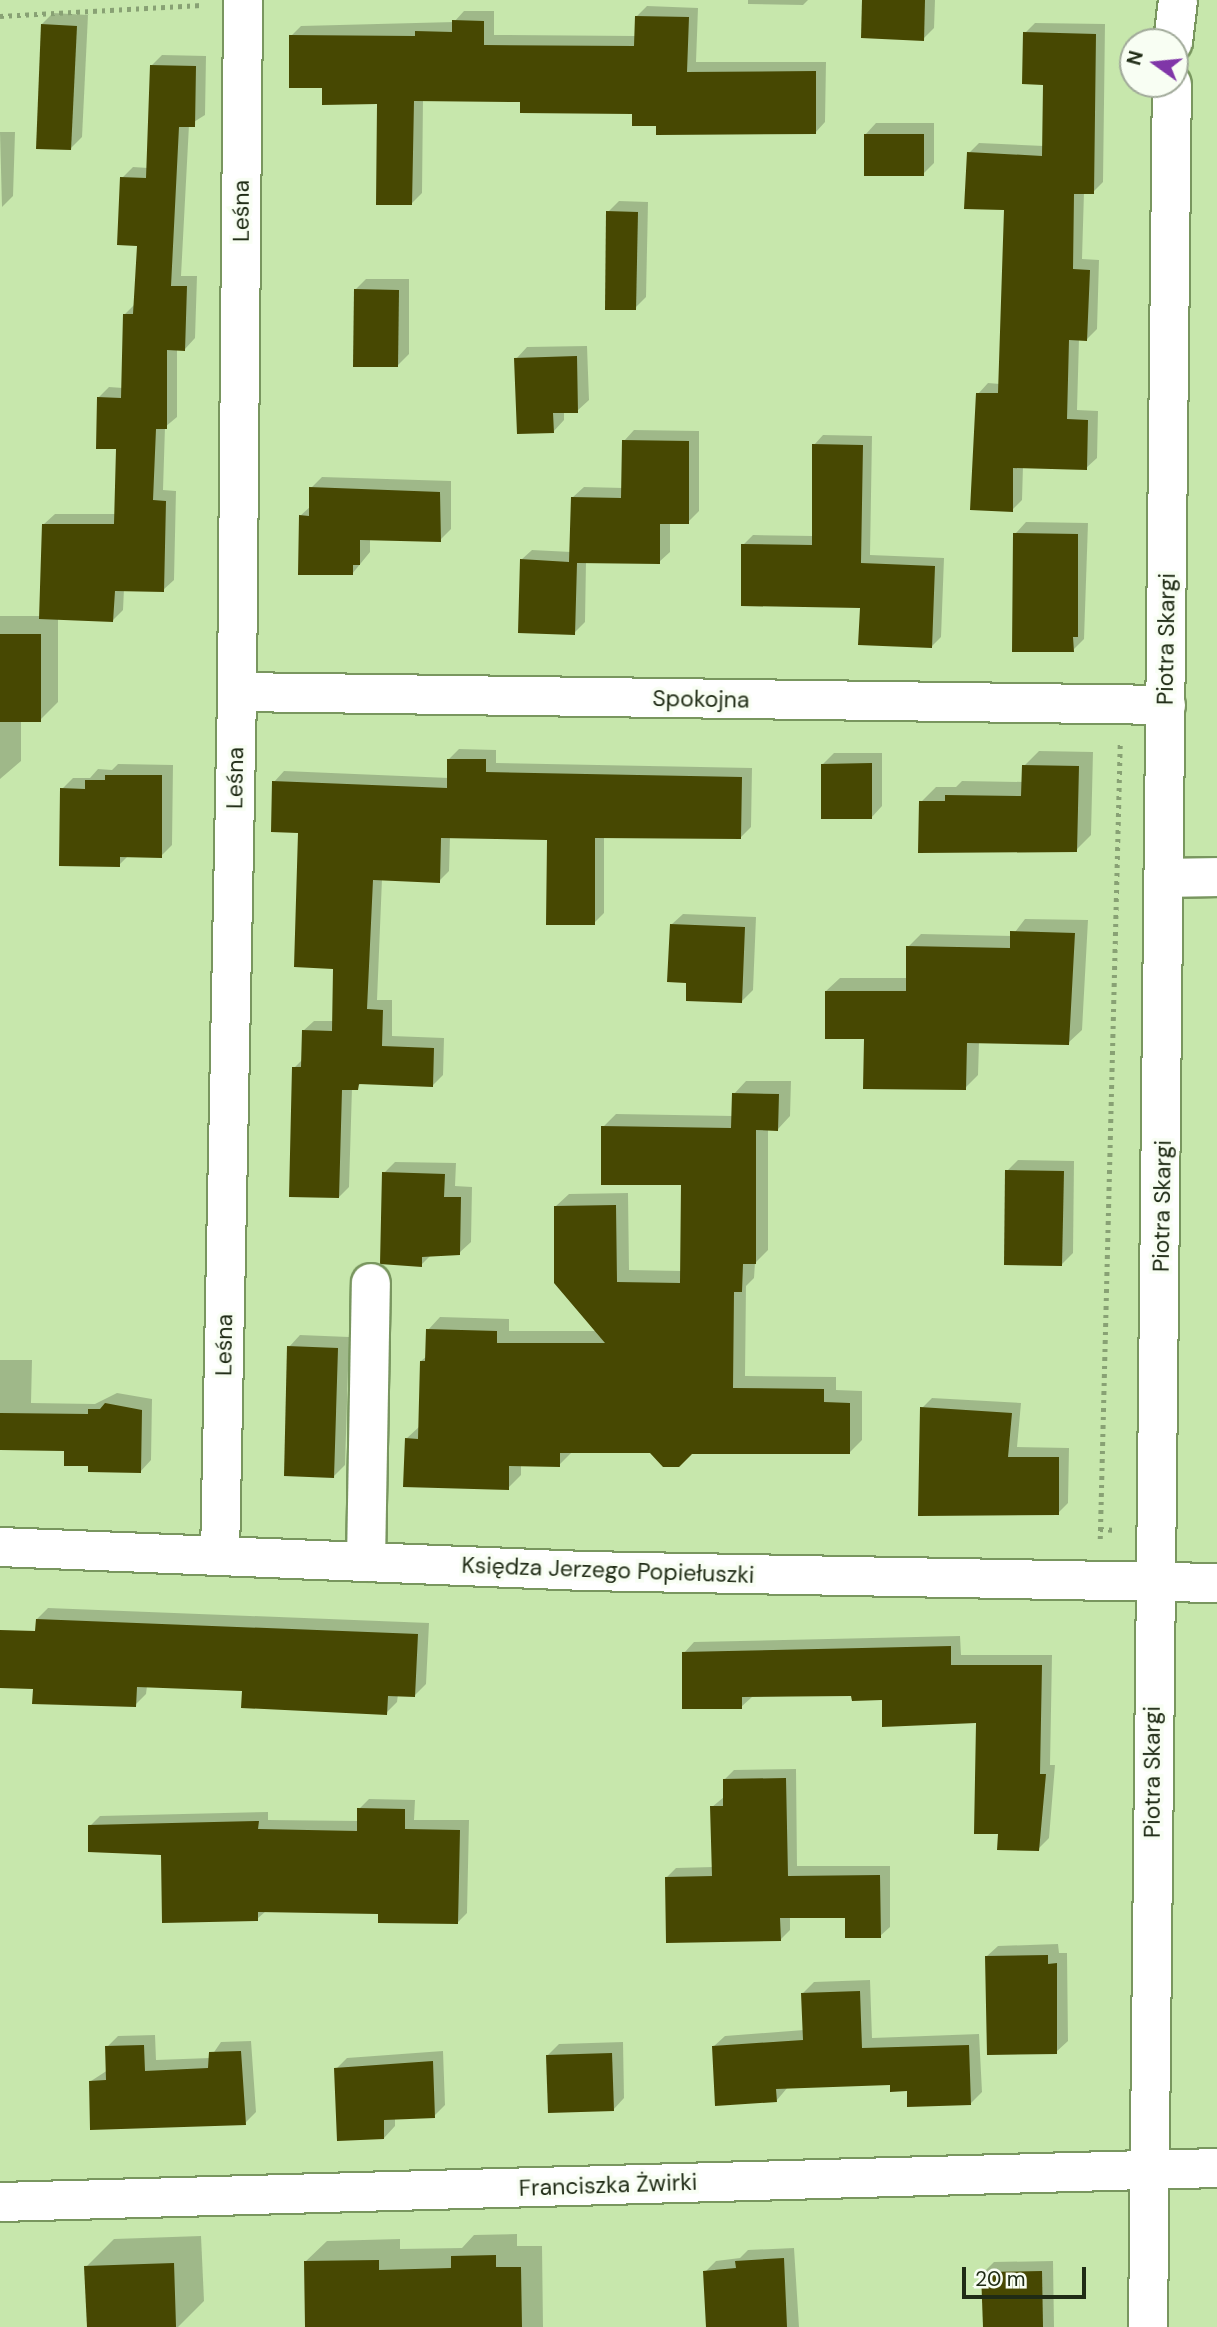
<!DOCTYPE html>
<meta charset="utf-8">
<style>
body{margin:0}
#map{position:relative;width:1217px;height:2327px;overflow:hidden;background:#c7e7ac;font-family:"DM Sans",sans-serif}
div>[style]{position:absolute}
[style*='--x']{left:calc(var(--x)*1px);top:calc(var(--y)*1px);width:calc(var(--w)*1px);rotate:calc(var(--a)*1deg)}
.shadow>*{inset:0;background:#0003}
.building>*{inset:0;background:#474802}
.path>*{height:4.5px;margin-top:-2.25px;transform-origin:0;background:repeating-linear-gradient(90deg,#88a174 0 3.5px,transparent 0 8.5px)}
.roads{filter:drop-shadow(2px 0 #79965f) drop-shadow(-2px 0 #79965f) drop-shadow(0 2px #79965f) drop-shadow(0 -2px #79965f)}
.minor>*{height:38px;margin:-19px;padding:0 19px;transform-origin:19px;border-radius:19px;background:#fff}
span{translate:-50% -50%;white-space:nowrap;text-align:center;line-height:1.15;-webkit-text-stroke:7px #f8fef3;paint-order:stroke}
.street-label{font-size:23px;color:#1f2b15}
.north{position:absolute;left:1119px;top:28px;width:70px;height:70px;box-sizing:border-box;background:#f8fef3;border:2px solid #a1aa9a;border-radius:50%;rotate:285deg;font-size:19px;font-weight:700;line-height:28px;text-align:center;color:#1f2b15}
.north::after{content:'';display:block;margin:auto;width:24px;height:32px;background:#8036a8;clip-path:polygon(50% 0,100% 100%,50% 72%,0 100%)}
.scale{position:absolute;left:962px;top:2267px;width:124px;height:32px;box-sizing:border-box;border:4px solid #1f2b15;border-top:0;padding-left:9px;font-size:21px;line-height:24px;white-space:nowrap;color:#1f2b15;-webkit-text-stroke:5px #f8fef3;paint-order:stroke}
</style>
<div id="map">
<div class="shadow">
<div style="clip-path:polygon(748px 0,808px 0,803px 5px,748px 4px)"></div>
<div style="clip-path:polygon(864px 0,935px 0,934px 28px,923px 39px)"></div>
<div style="clip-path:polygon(647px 6px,698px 8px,696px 62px,826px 62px,825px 122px,815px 133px,658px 125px,634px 112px,521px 101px,423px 99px,422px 193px,411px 204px,379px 102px,324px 87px,291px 36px,301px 26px,454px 22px,464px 11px,494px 11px,494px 35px,636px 36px,636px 17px)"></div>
<div style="clip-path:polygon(53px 13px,88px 15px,82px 137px,71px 148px,42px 24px)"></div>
<div style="clip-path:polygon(1035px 23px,1105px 24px,1103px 182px,1093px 192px,1084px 192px,1082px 259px,1099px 260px,1097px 329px,1087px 339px,1079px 339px,1077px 410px,1098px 411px,1097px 458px,1086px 468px,1023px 466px,1022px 500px,1012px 510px,978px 394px,988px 383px,1000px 384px,1006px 209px,969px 153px,979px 143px,1044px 146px,1045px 83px,1025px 33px)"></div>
<div style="clip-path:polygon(162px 55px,206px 56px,205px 115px,189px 125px,181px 276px,197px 276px,195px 338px,185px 349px,177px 349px,177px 417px,165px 427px,163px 490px,176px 491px,174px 580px,163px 590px,124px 589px,123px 610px,113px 620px,58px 618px,58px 702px,40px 720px,21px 720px,21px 761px,0 779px,0 616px,41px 616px,44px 524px,55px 514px,116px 514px,118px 448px,98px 398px,109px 387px,123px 388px,124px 315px,136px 303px,139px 244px,122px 178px,133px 167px,148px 168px,151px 66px)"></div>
<div style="clip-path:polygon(876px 123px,934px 123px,934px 163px,923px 174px,865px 135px)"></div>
<div style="clip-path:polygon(0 132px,15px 132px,13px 196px,2px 207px)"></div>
<div style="clip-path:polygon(619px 201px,648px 202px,646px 297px,635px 308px,608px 212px)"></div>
<div style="clip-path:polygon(366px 279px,409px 279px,409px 354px,397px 366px,355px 290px)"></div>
<div style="clip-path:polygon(587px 346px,589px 400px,577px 411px,564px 411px,564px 420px,553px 432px,516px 359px,527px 347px)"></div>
<div style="clip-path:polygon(634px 430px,699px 431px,699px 511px,688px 522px,670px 522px,670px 552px,659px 562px,586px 562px,585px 622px,574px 633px,521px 560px,532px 550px,571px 552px,573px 497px,584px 487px,623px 488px,624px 441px)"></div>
<div style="clip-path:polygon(823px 435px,872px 436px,870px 555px,944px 558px,941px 637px,932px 646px,743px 545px,753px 535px,813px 536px,814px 445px)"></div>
<div style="clip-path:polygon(322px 477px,451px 481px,451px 529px,440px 540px,370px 538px,370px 552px,352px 574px,300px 516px,311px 506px,311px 488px)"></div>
<div style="clip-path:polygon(1026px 522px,1088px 523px,1084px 639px,1073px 650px,1015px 534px)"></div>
<div style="clip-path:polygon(459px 749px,496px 750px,496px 763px,752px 768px,751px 827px,741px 837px,604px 836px,604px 913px,594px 923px,549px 838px,450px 837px,449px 871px,439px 881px,382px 879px,377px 1000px,392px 1000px,392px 1036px,444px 1038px,443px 1075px,433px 1085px,363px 1083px,352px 1088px,349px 1187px,339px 1197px,294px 1068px,303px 1059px,303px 1031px,314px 1021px,334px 1021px,335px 967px,300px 831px,274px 782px,284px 771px,449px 778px,449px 759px)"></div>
<div style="clip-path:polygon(1039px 751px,1093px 752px,1091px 835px,1076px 850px,921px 802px,936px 787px,956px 787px,962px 781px,1024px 782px,1024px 766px)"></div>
<div style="clip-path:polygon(834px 753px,882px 753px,882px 806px,871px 818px,823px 764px)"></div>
<div style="clip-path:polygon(118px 764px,173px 765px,172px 845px,161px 856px,128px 856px,119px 865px,62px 789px,73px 778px,90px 778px,98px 769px,112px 770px)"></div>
<div style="clip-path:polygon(683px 914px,756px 917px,753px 990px,742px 1001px,688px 981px,671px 925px)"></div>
<div style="clip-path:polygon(1025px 919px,1088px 920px,1082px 1030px,1068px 1043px,979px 1042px,978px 1075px,965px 1088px,866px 1037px,826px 991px,840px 978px,908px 978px,908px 947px,921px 934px,1012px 936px)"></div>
<div style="clip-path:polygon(746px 1081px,791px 1081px,790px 1116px,778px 1129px,768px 1129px,768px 1250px,755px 1263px,754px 1278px,746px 1286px,745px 1376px,836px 1377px,836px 1390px,862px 1391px,862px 1440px,849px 1453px,573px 1451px,559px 1465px,521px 1465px,521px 1475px,508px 1488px,406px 1439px,420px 1426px,421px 1361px,427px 1356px,428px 1330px,440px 1317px,509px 1319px,509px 1331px,597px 1331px,556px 1206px,569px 1194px,628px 1193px,629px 1270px,682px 1271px,683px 1183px,603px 1127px,616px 1114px,733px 1116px,734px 1094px)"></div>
<div style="clip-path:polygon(1018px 1160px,1074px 1161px,1073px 1253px,1062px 1264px,1007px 1171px)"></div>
<div style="clip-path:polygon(395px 1162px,456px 1163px,455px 1186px,472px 1187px,471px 1242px,459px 1253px,431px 1255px,421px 1265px,384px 1173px)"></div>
<div style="clip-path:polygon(300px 1335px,349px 1337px,345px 1465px,334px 1476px,289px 1347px)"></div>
<div style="clip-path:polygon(0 1360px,32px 1360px,31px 1403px,95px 1404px,117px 1393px,152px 1399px,151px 1460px,140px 1472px,90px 1465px,66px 1450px,0 1449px)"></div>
<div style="clip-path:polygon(932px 1398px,1021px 1403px,1017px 1447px,1069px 1448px,1068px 1503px,1058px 1513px,922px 1408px)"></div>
<div style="clip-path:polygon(48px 1608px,429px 1623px,426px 1684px,415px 1695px,398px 1694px,397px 1702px,386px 1713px,244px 1690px,147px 1686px,146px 1694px,135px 1705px,37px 1619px)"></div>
<div style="clip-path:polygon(960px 1636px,961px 1655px,1052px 1655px,1050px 1765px,1055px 1765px,1049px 1838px,1038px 1849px,1000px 1833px,978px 1721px,853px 1694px,752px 1697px,741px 1707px,684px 1653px,694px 1642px)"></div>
<div style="clip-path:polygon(796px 1769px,797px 1866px,890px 1866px,890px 1927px,880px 1936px,847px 1917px,790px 1917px,790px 1930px,780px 1940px,667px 1877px,676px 1868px,713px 1867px,712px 1807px,724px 1797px,724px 1780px,734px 1770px)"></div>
<div style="clip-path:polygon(369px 1799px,415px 1800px,414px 1820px,469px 1820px,467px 1913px,457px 1923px,380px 1912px,266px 1911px,257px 1919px,163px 1853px,90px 1826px,100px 1816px,268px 1812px,268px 1820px,359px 1821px,359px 1809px)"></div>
<div style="clip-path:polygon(1058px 1944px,1059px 1953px,1067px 1953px,1068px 2041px,1056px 2052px,986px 1957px,998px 1946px)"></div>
<div style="clip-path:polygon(870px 1980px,872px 2038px,979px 2034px,982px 2092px,971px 2103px,892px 2083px,788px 2087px,777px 2100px,713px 2047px,725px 2036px,804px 2030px,803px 1993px,814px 1982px)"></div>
<div style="clip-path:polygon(155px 2035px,156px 2060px,210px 2058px,221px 2042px,251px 2041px,256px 2112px,245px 2123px,91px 2081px,108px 2070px,107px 2047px,118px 2036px)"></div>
<div style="clip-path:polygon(623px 2042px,624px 2098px,613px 2110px,548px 2055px,559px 2044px)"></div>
<div style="clip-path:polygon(443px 2051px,445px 2105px,434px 2116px,395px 2118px,395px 2126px,384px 2138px,336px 2069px,347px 2058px)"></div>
<div style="clip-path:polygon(517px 2234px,517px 2246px,542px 2246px,543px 2327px,307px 2327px,305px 2262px,327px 2241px,400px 2239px,400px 2249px,462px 2248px,474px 2235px)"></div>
<div style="clip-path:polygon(201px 2236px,204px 2301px,178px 2327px,88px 2327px,86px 2267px,114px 2239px)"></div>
<div style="clip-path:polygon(794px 2248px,799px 2327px,707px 2327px,705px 2272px,716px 2261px,740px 2258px,748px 2250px)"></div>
<div style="clip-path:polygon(1053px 2261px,1054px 2327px,984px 2327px,983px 2273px,994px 2262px)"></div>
</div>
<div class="building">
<div style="clip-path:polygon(862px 0,925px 0,924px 41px,861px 38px)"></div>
<div style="clip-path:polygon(635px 16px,689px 17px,687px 72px,816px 71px,816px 134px,656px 135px,656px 126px,632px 126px,632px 114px,520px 113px,520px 102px,414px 101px,412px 205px,376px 205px,377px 104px,322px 105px,322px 88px,289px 88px,289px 35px,415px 36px,415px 31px,452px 32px,452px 20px,484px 21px,484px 45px,634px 46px)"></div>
<div style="clip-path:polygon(41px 24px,77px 26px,71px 150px,36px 149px)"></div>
<div style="clip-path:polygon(1023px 32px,1096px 34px,1094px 194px,1074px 194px,1073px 269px,1090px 270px,1087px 341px,1069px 340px,1067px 419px,1088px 420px,1087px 470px,1013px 468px,1013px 512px,970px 510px,976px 393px,998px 393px,1004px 210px,964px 209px,967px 152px,1042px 156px,1043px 85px,1022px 84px)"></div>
<div style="clip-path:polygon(150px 65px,196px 66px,195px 127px,179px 127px,171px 286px,187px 286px,185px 351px,167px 350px,167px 429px,156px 429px,153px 500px,166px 501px,164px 592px,115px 591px,113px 622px,39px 619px,42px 524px,114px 524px,116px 449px,96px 449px,97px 397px,121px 398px,123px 314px,133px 314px,137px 246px,117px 245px,120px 177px,146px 178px)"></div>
<div style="clip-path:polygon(864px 134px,924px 134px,924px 176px,864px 176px)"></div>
<div style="clip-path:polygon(606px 211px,638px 212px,636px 310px,605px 310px)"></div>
<div style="clip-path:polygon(354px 289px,399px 290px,398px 367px,353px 367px)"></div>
<div style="clip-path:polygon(577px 356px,578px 413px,553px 413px,554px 433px,517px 434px,514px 358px)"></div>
<div style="clip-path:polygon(622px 440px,689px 441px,689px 524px,660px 524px,660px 564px,577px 563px,575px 635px,518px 633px,520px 559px,569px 562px,571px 497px,621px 498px)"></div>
<div style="clip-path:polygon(812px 444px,863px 445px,861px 563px,935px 566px,932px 648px,858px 645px,860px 608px,741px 606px,741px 544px,812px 545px)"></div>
<div style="clip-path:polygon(309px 487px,440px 492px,441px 542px,360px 540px,360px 565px,353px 565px,353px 575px,298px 575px,299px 515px,309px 516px)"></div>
<div style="clip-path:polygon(1013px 533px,1078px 534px,1078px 637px,1073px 637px,1074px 652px,1012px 652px)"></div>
<div style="clip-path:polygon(0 634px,41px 634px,41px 722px,0 722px)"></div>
<div style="clip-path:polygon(447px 759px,486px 759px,486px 772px,742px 777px,741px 839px,595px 838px,595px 925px,546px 925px,547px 840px,441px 838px,440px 883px,373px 880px,367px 1009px,383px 1010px,382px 1046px,434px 1048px,433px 1087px,359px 1084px,358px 1090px,342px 1090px,339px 1198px,289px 1197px,292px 1067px,301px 1067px,302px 1030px,332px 1031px,333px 969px,294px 967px,298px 833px,271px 832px,272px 781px,447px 788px)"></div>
<div style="clip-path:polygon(872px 763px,872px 819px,821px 819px,821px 764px)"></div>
<div style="clip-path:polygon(1022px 765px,1079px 766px,1077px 852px,918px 853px,919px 801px,945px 801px,945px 795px,1021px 796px)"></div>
<div style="clip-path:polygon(105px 775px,162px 775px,162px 858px,120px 857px,120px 867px,59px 866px,60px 788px,85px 789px,85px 780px,105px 780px)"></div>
<div style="clip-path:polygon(670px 924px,745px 927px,742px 1003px,686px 1001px,686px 983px,667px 982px)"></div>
<div style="clip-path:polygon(1010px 931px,1075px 933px,1069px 1045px,967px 1043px,966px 1090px,863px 1089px,864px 1039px,825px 1039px,825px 991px,906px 991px,906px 946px,1010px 948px)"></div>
<div style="clip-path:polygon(732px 1093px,779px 1094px,778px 1131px,756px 1130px,756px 1264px,743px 1264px,742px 1292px,734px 1292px,733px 1388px,824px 1389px,824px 1402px,850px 1403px,850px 1454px,692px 1454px,679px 1467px,663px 1467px,650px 1453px,560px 1453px,560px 1467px,509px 1466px,509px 1490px,403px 1487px,405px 1438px,418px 1439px,420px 1361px,425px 1361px,426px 1329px,497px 1331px,497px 1343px,605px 1343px,554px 1283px,554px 1206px,616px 1205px,617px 1282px,680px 1283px,681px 1185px,601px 1185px,601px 1126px,731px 1128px)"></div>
<div style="clip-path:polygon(1005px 1170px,1064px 1171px,1062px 1266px,1004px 1265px)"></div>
<div style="clip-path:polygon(382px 1172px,445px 1174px,444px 1197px,461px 1197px,460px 1255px,422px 1257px,422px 1267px,380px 1264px)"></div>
<div style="clip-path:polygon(287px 1346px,338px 1348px,334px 1478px,284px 1476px)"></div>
<div style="clip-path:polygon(105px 1403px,142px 1410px,141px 1473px,88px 1472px,88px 1466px,64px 1466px,64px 1451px,0 1450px,0 1413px,88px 1414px,88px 1409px,100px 1409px)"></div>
<div style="clip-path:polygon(920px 1407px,1012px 1413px,1008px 1457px,1059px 1457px,1059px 1515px,918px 1516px)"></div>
<div style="clip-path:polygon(36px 1619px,418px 1634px,415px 1697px,388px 1696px,387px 1715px,241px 1708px,242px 1691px,137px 1687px,136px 1707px,32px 1704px,33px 1689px,0 1688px,0 1630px,35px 1631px)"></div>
<div style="clip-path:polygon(951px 1646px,951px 1665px,1042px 1665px,1040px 1774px,1046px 1774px,1039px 1851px,997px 1850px,998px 1834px,974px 1834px,976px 1723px,882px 1727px,882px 1700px,852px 1701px,851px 1696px,742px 1697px,742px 1709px,682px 1709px,682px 1652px)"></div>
<div style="clip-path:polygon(786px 1778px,788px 1876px,880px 1875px,881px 1938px,845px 1938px,845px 1918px,780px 1918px,781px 1941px,666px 1943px,665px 1877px,712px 1876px,710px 1806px,723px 1806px,723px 1779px)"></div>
<div style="clip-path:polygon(357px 1808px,405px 1809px,405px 1829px,460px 1830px,458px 1924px,378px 1923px,378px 1914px,258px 1912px,258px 1921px,162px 1923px,161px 1855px,88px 1852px,88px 1825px,259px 1821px,258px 1829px,357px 1831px)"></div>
<div style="clip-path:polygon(1048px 1955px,1048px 1964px,1057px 1963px,1057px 2054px,987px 2055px,985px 1956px)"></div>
<div style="clip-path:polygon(860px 1991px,862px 2048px,969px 2045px,971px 2105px,907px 2107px,907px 2091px,890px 2092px,890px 2085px,776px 2089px,777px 2102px,715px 2106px,712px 2046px,803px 2040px,801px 1993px)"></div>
<div style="clip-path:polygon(144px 2045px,145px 2071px,208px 2068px,209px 2052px,241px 2051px,246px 2125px,90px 2130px,89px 2081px,106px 2080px,105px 2046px)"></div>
<div style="clip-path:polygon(612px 2053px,614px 2111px,548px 2113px,546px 2055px)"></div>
<div style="clip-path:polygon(433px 2061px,435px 2118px,384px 2120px,384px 2139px,337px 2141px,334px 2068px)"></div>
<div style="clip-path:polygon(496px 2255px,496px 2267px,521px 2267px,522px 2327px,305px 2327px,304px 2261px,379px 2260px,379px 2270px,451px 2268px,451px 2256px)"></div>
<div style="clip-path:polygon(784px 2258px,787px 2327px,706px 2327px,703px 2271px,736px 2268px,735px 2261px)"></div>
<div style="clip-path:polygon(174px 2263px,176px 2327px,87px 2327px,84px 2266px)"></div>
<div style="clip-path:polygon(1042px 2271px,1043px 2327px,983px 2327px,981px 2272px)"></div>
</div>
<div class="path">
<div style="--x:0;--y:16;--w:202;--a:-3.1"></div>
<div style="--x:1100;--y:1529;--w:16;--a:4"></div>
<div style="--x:1100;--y:1539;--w:795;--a:-88.56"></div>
</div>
<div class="roads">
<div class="minor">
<div style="--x:1173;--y:42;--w:42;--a:-83.2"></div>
<div style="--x:237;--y:692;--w:929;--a:0.8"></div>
<div style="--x:1165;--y:878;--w:52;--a:-1.1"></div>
<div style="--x:0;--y:1547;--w:585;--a:2.35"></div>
<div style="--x:585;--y:1571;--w:632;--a:1.09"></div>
<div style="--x:220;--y:1556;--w:864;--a:-88.87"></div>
<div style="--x:237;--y:692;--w:692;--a:-89.5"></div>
<div style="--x:366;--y:1562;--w:279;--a:-89"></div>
<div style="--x:0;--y:2202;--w:1217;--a:-1.6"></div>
<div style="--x:1148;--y:2327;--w:2243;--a:-89.39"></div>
</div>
</div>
<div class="street-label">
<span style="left:241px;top:211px;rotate:-90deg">Leśna</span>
<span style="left:1166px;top:639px;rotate:-89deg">Piotra Skargi</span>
<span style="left:701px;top:699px;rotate:1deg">Spokojna</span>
<span style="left:235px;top:778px;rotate:-89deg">Leśna</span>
<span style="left:1162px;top:1206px;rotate:-89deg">Piotra Skargi</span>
<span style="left:224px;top:1345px;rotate:-89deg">Leśna</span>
<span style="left:608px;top:1570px;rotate:2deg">Księdza Jerzego Popiełuszki</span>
<span style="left:1152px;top:1772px;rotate:-90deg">Piotra Skargi</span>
<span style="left:608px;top:2185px;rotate:-2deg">Franciszka Żwirki</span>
</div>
<div class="north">N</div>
<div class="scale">20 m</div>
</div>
